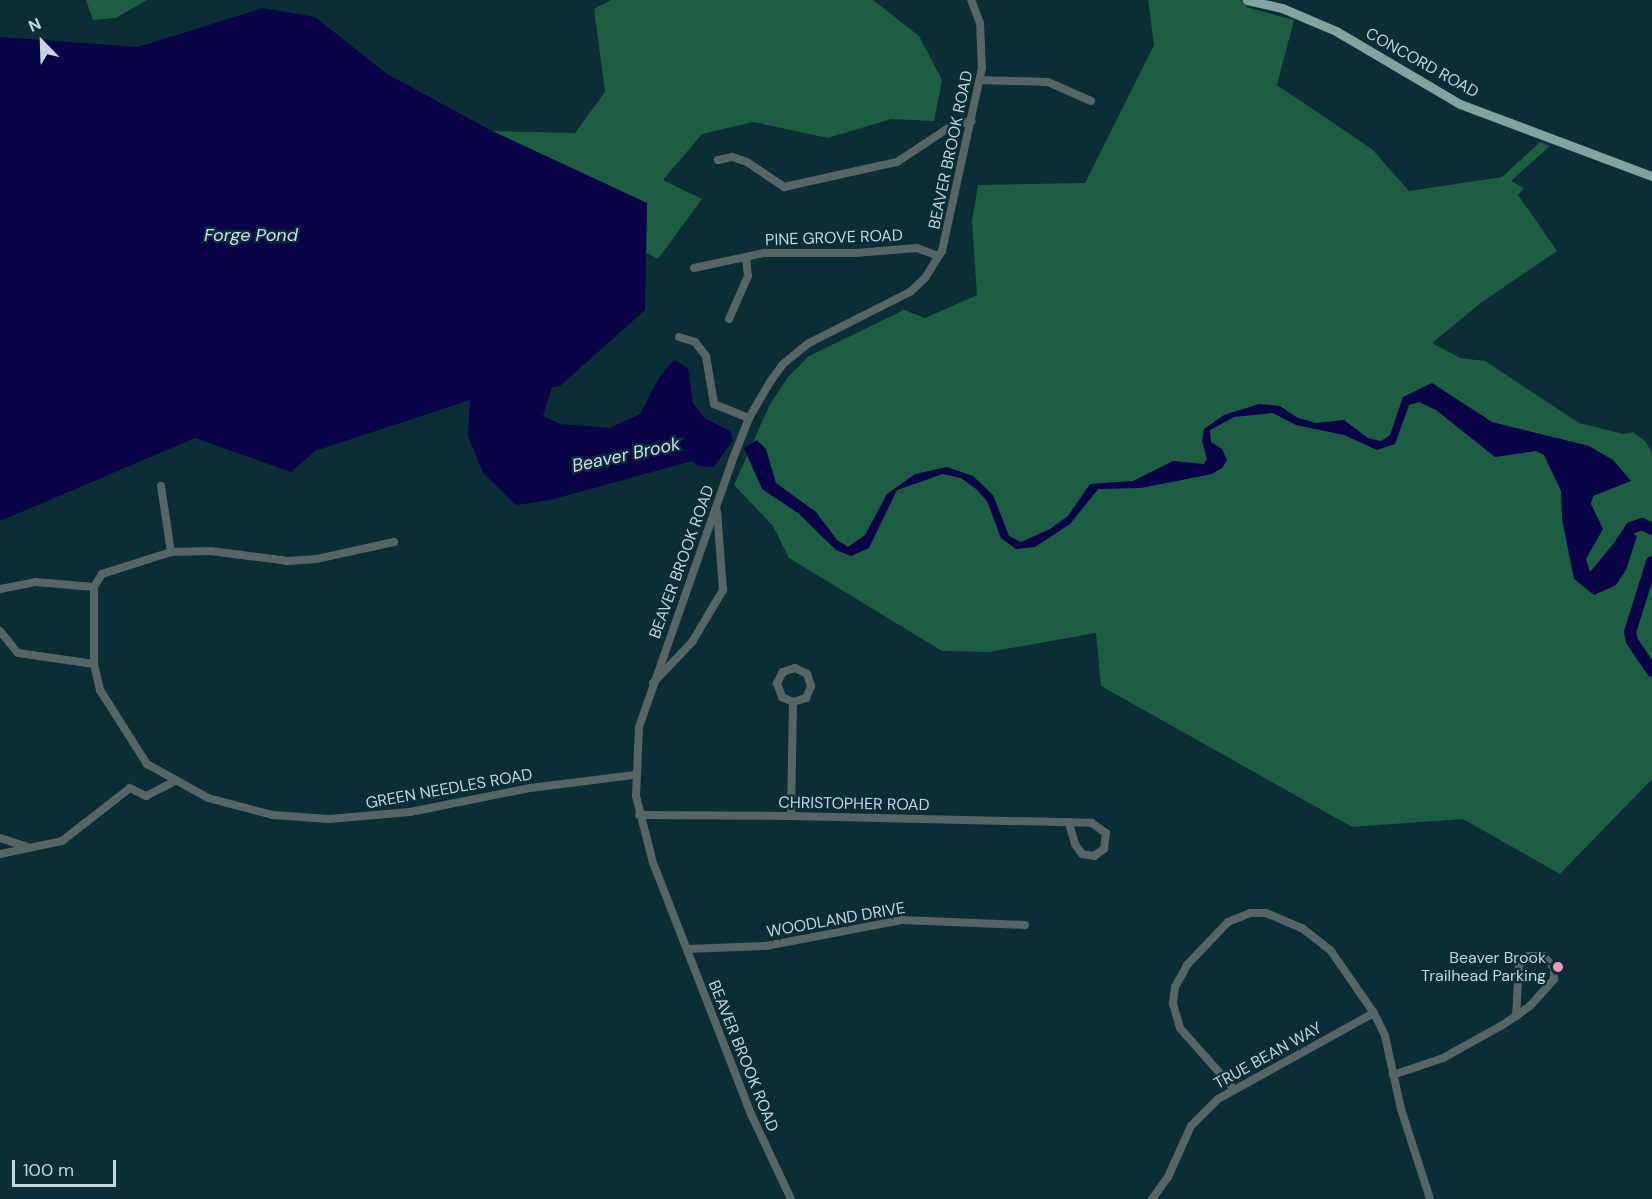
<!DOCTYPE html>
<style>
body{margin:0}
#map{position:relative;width:1652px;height:1199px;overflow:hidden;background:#0a2d36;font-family:"DM Sans",sans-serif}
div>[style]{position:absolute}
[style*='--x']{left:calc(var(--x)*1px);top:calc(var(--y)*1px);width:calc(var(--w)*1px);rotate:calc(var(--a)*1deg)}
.green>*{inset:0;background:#1d5d41}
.water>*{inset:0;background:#0b0347}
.river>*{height:12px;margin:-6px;padding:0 6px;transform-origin:6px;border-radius:6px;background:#0b0347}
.minor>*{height:8px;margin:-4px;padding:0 4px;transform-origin:4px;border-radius:4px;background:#566664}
.major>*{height:9px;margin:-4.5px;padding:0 4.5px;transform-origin:4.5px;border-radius:4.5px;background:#83a3a0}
.dots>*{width:16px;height:16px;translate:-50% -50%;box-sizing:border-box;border:3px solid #0a2d36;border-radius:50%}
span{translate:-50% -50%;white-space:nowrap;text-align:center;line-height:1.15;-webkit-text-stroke:4.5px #0a2d36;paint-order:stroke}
.street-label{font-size:16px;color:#c4d6dc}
.poi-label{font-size:16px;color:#c4d6dc}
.right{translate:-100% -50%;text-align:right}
.water-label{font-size:18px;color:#d5dbf0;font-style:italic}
.north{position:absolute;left:12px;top:12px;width:60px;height:60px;-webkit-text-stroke:4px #0a2d36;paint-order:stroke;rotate:337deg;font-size:16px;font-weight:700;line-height:24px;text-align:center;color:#c4d6dc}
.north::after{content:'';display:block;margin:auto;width:21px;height:27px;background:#c4d6dc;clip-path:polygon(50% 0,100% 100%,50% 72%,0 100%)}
.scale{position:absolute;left:12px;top:1160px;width:104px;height:27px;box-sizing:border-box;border:3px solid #c4d6dc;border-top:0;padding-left:8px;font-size:18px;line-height:21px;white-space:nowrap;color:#c4d6dc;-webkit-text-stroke:4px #0a2d36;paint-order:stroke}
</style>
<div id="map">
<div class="green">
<div style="clip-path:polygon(86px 0,147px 0,116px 18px,93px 20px)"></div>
<div style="clip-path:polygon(611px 0,873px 0,919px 36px,942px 80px,934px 121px,891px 119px,828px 138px,753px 122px,702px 134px,663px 180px,702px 199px,658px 259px,646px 253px,647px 203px,492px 131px,575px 133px,605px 92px,594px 9px)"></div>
<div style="clip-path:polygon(1148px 0,1249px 0,1246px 7px,1294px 20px,1277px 85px,1372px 149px,1409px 191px,1502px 177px,1540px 142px,1550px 146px,1511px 181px,1524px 188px,1518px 195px,1557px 251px,1482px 302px,1432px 343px,1460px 358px,1485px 361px,1579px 423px,1623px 434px,1633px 432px,1646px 442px,1652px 453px,1652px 779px,1560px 874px,1463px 819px,1352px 827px,1101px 686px,1096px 633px,989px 652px,942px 651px,789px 558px,773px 526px,734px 485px,769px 406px,788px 377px,809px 356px,904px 310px,925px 318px,977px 295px,972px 221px,978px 185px,1085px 183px,1154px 45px)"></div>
</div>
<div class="water">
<div style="clip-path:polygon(263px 8px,315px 17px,387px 74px,492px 131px,647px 203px,645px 310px,560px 386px,552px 387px,543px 416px,560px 424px,610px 428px,640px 414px,660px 376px,674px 360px,688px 368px,693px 403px,704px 418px,730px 431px,733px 440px,714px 467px,698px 466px,692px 461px,550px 500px,516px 505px,483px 473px,468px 436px,470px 400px,315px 451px,291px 472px,195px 438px,0 521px,0 37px,138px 47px)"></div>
<div style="clip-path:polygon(1432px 383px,1492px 422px,1589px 446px,1613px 460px,1631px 481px,1593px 496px,1591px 504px,1603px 529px,1586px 559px,1590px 572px,1624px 531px,1637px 536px,1626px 570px,1616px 585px,1594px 595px,1574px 579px,1562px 519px,1561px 491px,1544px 455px,1536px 451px,1495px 457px,1436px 410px,1419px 402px,1409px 405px,1395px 444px,1377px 450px,1344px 435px,1296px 425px,1273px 413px,1234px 417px,1210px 430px,1211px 442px,1222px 449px,1227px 460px,1222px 468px,1212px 474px,1141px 488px,1098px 489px,1070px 524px,1035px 547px,1016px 549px,1001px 538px,987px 501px,976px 489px,961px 478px,943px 474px,897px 490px,869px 548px,851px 556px,836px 550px,798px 513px,762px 489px,744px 448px,757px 440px,766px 449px,776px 483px,816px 512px,837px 540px,848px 547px,865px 535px,887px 494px,915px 474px,947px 467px,973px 476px,993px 495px,1009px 536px,1021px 542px,1050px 529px,1068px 516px,1090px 484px,1133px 481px,1173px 461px,1204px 464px,1207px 459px,1202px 441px,1204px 429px,1224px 415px,1259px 404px,1280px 406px,1298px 418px,1316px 423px,1344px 420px,1368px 438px,1381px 441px,1390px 435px,1403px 397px)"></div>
</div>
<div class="river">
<div style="--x:1619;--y:546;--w:22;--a:-56"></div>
<div style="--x:1631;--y:528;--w:12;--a:-20"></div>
<div style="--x:1642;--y:524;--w:11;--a:27"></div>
<div style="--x:1652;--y:562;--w:73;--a:107.4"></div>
<div style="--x:1630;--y:632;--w:9;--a:77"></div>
<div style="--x:1632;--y:641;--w:36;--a:56"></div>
</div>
<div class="minor">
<div style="--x:980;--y:80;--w:68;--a:1.7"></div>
<div style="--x:1048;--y:82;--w:47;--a:23.8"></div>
<div style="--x:718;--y:160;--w:14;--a:-12"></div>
<div style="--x:732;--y:157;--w:16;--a:18"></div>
<div style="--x:747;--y:162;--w:45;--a:34"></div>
<div style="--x:784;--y:187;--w:116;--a:-12.5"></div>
<div style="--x:897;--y:162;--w:67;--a:-33.5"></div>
<div style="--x:953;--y:125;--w:19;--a:-12"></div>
<div style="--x:694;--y:268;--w:72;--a:-12.1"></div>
<div style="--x:764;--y:253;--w:91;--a:0"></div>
<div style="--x:855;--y:253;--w:62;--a:-4.6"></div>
<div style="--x:917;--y:248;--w:22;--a:21"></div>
<div style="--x:729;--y:319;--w:47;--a:-66.2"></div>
<div style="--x:748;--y:276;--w:19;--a:-96"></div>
<div style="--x:679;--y:337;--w:17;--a:17"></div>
<div style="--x:695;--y:342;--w:18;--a:52"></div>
<div style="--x:706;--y:356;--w:49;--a:80.5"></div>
<div style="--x:714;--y:404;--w:38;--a:22"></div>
<div style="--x:161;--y:486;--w:67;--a:81.4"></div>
<div style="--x:394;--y:542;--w:80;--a:167.7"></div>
<div style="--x:316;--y:559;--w:28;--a:176"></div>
<div style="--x:288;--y:561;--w:78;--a:-172.6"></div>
<div style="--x:211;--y:551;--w:40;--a:178.6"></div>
<div style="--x:171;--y:552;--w:72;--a:162.3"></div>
<div style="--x:102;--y:574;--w:15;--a:122"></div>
<div style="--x:94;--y:587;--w:77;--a:90"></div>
<div style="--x:94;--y:664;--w:27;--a:77"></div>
<div style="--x:100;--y:690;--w:88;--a:57.6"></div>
<div style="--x:147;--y:764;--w:70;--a:29.1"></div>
<div style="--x:208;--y:798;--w:67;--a:14.7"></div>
<div style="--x:273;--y:815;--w:56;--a:4.1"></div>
<div style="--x:329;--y:819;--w:81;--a:-4.9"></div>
<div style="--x:410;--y:812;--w:122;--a:-11.3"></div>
<div style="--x:530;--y:788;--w:106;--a:-7.1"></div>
<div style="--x:0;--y:589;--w:36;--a:-11"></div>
<div style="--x:35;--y:582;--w:59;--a:4.8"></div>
<div style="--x:0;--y:631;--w:28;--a:51"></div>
<div style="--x:18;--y:653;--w:77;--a:8.2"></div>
<div style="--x:653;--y:683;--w:57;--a:-46.4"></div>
<div style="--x:692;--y:642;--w:61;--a:-59.2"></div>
<div style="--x:723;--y:590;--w:79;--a:-94.3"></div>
<div style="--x:639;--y:815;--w:152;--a:0.4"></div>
<div style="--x:791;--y:816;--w:301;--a:1.3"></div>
<div style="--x:1092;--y:823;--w:17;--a:36"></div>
<div style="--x:1106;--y:833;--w:16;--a:97"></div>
<div style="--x:1104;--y:849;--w:12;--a:145"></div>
<div style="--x:1094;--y:856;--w:12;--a:-171"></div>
<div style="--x:1082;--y:854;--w:12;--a:-125"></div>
<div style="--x:1075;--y:844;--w:22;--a:-106"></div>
<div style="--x:791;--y:816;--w:114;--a:-89"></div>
<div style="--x:793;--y:702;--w:14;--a:-17"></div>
<div style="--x:806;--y:698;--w:13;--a:-67"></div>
<div style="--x:811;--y:686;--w:13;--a:-108"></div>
<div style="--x:807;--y:674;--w:13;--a:-153"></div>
<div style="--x:795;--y:668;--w:13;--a:162"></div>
<div style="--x:783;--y:672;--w:13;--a:119"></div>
<div style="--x:777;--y:683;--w:15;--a:70"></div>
<div style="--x:782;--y:697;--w:12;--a:24"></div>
<div style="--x:0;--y:838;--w:28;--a:18"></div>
<div style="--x:0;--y:854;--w:63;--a:-11.8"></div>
<div style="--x:62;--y:841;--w:86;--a:-37.9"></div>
<div style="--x:130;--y:788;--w:18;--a:27"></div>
<div style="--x:146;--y:796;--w:33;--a:-27"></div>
<div style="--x:687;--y:949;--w:79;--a:-2.2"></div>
<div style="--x:766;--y:946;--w:138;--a:-10.8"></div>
<div style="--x:902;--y:920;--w:123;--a:2.3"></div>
<div style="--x:1393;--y:1075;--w:53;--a:-18.8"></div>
<div style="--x:1443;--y:1058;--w:66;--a:-28.9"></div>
<div style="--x:1501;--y:1026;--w:18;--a:-34"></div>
<div style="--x:1516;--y:1016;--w:17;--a:-36"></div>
<div style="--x:1530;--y:1006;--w:36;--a:-48"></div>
<div style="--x:1554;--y:979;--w:11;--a:-90"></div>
<div style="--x:1554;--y:968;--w:16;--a:-130"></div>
<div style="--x:1544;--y:956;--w:16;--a:180"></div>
<div style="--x:1528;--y:956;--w:12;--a:138"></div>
<div style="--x:1519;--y:964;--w:52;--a:93.3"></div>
<div style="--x:1233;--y:1088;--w:80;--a:-131.5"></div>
<div style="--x:1180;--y:1028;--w:26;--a:-106"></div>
<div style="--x:1173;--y:1003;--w:16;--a:-83"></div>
<div style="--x:1175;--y:987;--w:25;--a:-61"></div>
<div style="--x:1187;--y:965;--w:59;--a:-46.4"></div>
<div style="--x:1228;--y:922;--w:24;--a:-22"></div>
<div style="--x:1250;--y:913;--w:16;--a:0"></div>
<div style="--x:1266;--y:913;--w:39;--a:23"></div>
<div style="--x:1302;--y:928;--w:37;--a:38"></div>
<div style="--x:1331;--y:951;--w:75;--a:55.3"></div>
<div style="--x:1374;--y:1013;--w:25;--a:64"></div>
<div style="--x:1385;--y:1036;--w:75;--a:77.6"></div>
<div style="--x:1401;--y:1109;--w:95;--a:72.1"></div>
<div style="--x:791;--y:1199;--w:94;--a:-115.2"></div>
<div style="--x:751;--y:1114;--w:269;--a:-111.3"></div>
<div style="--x:653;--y:863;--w:69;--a:-104.2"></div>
<div style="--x:636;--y:796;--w:69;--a:-87.5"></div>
<div style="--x:639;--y:727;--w:282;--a:-70.7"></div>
<div style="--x:732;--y:461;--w:46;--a:-68.4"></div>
<div style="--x:749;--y:418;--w:42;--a:-59.7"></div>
<div style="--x:770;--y:382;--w:22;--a:-54"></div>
<div style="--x:783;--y:364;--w:33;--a:-39"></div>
<div style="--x:809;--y:343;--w:113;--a:-26.8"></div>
<div style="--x:910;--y:292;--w:21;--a:-43"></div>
<div style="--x:925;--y:278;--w:32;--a:-58"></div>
<div style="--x:942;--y:251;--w:188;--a:-77.7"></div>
<div style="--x:982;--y:67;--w:44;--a:-92.6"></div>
<div style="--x:980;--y:23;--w:25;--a:-111"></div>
<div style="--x:1152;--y:1199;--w:27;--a:-54"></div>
<div style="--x:1168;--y:1177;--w:56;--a:-65.7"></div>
<div style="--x:1191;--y:1126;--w:38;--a:-45"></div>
<div style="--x:1218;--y:1099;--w:178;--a:-28.9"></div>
</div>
<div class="major">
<div style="--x:1247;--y:0;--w:36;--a:13"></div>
<div style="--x:1282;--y:8;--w:59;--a:23.1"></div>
<div style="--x:1336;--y:31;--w:144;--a:30.5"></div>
<div style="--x:1460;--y:104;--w:205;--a:20.6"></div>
</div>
<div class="dots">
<div style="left:1558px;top:967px;background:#f09ab7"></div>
</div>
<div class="street-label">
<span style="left:1422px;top:63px;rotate:29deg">CONCORD ROAD</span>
<span style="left:951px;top:150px;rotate:-78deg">BEAVER BROOK ROAD</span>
<span style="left:834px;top:238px;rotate:-2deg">PINE GROVE ROAD</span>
<span style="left:682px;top:562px;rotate:-70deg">BEAVER BROOK ROAD</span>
<span style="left:449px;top:789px;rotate:-10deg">GREEN NEEDLES ROAD</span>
<span style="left:854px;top:804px;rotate:1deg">CHRISTOPHER ROAD</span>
<span style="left:836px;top:920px;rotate:-10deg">WOODLAND DRIVE</span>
<span style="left:743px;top:1056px;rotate:68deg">BEAVER BROOK ROAD</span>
<span style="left:1268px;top:1056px;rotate:-29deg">TRUE BEAN WAY</span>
</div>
<div class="poi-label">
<span class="right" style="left:1546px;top:967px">Beaver Brook<br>Trailhead Parking</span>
</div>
<div class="water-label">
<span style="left:251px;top:235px">Forge Pond</span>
<span style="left:626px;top:455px;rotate:-12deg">Beaver Brook</span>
</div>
<div class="north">N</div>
<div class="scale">100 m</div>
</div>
